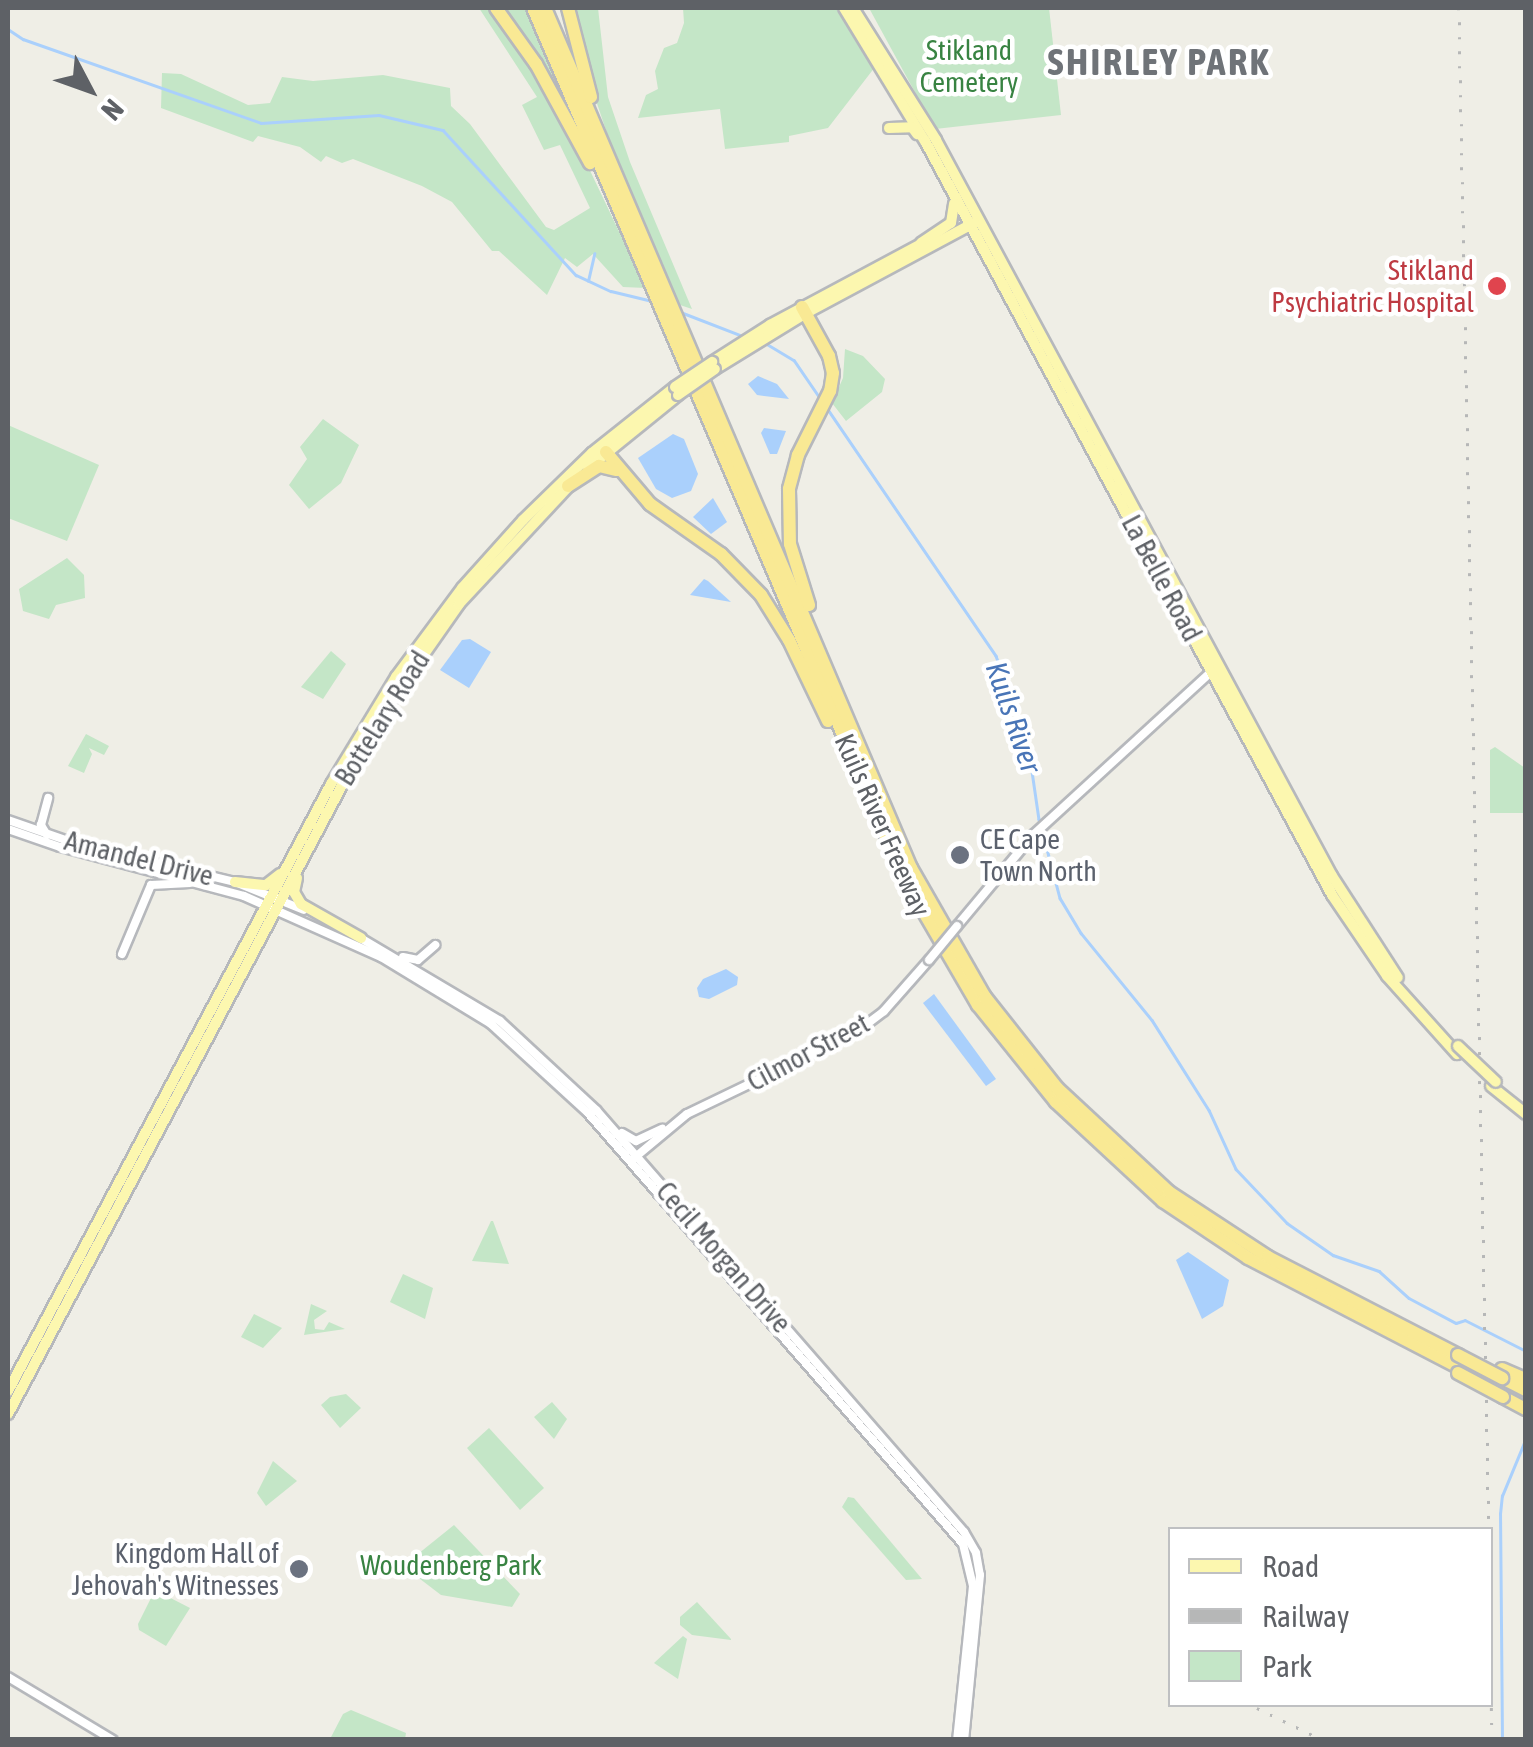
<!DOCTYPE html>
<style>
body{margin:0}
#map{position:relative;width:1533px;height:1747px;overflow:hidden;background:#efeee6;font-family:"Asap Condensed",sans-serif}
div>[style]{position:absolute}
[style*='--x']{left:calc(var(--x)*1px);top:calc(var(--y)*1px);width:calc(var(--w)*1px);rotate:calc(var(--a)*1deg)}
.green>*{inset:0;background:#c4e6c7}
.water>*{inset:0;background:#aad0fc}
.stream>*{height:2.5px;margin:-1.25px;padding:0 1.25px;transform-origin:1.25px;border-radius:1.25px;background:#aad0fc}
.roads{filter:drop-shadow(2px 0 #b6b8bc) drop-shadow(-2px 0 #b6b8bc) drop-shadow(0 2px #b6b8bc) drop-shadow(0 -2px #b6b8bc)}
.minor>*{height:8px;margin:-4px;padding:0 4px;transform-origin:4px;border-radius:4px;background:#fff}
.major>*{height:10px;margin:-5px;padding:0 5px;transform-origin:5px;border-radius:5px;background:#fcf7af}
.highway>*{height:12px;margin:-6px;padding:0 6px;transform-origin:6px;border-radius:6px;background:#f9e994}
.rail>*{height:2.5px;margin-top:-1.25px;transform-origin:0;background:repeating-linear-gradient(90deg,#b6b7b7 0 2.5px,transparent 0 14.5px)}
.bridges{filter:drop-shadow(2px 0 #b6b8bc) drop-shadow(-2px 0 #b6b8bc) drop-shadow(0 2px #b6b8bc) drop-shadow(0 -2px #b6b8bc)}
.minor-bridge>*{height:8px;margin:-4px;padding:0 4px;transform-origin:4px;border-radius:4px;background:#fff}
.major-bridge>*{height:10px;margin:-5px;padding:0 5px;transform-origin:5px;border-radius:5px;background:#fcf7af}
.highway-bridge>*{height:12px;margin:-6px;padding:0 6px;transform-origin:6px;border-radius:6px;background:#f9e994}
.dots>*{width:28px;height:28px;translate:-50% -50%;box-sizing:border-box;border:5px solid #fff;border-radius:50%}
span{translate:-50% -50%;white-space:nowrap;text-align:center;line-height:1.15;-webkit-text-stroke:9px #fff;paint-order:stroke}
.park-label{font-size:28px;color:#388342}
.health-label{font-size:28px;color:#be3a42}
.right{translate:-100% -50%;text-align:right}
.street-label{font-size:28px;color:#5e6166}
.worship-label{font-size:28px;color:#5b616d}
.left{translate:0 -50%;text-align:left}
.water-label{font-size:30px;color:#4975b7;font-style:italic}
.district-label{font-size:38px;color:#6f7378;font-weight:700;letter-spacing:2.5px}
.frame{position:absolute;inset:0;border:10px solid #5e6166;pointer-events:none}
.legend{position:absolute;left:1168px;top:1527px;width:325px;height:180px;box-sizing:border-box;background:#fff;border:2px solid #bfc0c2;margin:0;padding:12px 18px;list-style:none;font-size:30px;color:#5e6166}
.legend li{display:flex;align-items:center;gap:20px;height:50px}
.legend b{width:50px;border:2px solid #bfc0c2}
.north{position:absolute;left:40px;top:40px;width:100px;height:100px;-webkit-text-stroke:8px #fff;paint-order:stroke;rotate:131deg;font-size:28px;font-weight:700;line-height:40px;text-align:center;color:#5e6166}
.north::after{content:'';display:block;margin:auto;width:35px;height:45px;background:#5e6166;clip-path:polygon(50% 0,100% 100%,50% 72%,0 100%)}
</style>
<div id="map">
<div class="green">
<div style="clip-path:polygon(479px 8px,490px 8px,525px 54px,584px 158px,646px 288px,623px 287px,593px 254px,577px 267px,565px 258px,547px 295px,499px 251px,492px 251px,452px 202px,422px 186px,353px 159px,342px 163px,326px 156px,321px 162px,300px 147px,258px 136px,253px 142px,161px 108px,162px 73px,181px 74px,248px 105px,270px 103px,282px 77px,313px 81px,383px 75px,450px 88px,451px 106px,470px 124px,546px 227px,554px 230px,590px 208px,560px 145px,544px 150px,522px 105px,537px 97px)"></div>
<div style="clip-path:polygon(501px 8px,527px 8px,567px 100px,563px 102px)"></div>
<div style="clip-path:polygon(571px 8px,598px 8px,608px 97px,630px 162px,692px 309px,677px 304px,616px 160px,579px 50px)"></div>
<div style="clip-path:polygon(683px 8px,836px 8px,875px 67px,828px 128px,789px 136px,789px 142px,725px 149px,720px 109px,638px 118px,646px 95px,658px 89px,655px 71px,664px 48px,677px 43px,684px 23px)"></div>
<div style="clip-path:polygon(869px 8px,1049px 8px,1061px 115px,935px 129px)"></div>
<div style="clip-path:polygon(845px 349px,863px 356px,885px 379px,882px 392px,846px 421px,832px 403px,843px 378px)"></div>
<div style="clip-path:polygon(323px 419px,359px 445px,341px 483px,309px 509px,289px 485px,307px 459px,300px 447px)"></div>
<div style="clip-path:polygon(8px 425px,99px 465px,67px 541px,8px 518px)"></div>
<div style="clip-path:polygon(67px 558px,84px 575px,85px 598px,56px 605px,49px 619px,23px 611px,19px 589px)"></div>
<div style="clip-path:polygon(331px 651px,346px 664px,323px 699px,301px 687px)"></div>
<div style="clip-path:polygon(86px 734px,109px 746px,104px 755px,89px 748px,92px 754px,84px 773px,68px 766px)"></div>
<div style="clip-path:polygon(1495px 747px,1525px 768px,1525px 813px,1490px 813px,1490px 750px)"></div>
<div style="clip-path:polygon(491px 1221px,493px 1221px,509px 1264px,472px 1261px)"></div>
<div style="clip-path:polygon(403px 1274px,433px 1288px,425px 1319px,390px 1302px)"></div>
<div style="clip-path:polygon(311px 1304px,327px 1311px,314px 1320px,315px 1329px,324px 1330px,329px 1322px,345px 1329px,304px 1335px)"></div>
<div style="clip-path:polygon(254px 1314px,282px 1328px,263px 1348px,241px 1337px)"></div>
<div style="clip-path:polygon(346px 1394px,361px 1408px,340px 1428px,321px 1405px,330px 1397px)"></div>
<div style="clip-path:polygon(552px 1402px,567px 1419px,554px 1439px,534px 1417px)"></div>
<div style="clip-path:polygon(489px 1428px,544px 1488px,520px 1510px,467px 1448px)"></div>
<div style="clip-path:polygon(273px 1461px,297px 1481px,266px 1506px,257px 1493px)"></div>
<div style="clip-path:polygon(848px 1497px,854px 1498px,922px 1579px,906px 1580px,842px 1507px)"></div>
<div style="clip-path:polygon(454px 1525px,520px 1594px,512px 1607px,441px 1595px,407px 1569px,408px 1562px)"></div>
<div style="clip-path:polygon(155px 1590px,190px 1608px,166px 1646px,139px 1630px,138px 1624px)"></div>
<div style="clip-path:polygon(697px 1602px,731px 1639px,731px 1640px,692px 1635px,680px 1625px,680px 1617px)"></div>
<div style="clip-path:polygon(683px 1636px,687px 1639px,678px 1679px,654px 1663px)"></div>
<div style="clip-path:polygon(351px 1710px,406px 1733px,405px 1739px,330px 1739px,343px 1714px)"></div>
</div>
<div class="water">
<div style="clip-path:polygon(758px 376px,777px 384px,789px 399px,757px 395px,748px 384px)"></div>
<div style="clip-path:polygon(764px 428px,786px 431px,777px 454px,770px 454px,761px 433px)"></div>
<div style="clip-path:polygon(673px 434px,684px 439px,698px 474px,691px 491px,672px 498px,656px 489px,638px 458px)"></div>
<div style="clip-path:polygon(713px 498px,727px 522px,711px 534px,693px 517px)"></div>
<div style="clip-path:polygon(704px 579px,708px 581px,731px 602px,690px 595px)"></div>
<div style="clip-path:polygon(470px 639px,491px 652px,469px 688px,440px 670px,462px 640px)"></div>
<div style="clip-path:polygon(726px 969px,738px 977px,737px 985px,709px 999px,699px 997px,697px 988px,703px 979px)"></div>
<div style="clip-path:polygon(934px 994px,996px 1079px,986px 1086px,923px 1003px)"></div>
<div style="clip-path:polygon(1188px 1252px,1229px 1280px,1223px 1306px,1202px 1319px,1176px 1260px)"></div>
</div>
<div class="stream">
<div style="--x:8;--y:29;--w:18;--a:34"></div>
<div style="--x:23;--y:39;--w:252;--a:19.4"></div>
<div style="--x:261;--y:123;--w:118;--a:-3.9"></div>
<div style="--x:379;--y:115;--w:66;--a:13.2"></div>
<div style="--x:443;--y:130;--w:197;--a:47.5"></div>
<div style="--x:576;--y:275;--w:38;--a:25"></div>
<div style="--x:611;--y:291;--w:42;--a:13.7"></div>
<div style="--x:588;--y:281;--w:28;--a:-77"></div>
<div style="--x:678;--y:311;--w:72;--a:21.2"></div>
<div style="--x:767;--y:344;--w:31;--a:31"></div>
<div style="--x:794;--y:360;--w:46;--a:55.6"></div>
<div style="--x:827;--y:408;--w:300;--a:55.7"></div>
<div style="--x:996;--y:656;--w:87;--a:69.1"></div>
<div style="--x:1027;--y:737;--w:83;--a:81.7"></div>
<div style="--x:1039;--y:819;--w:82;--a:75.1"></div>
<div style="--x:1060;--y:898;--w:41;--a:59"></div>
<div style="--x:1081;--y:933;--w:112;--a:50.8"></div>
<div style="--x:1152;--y:1020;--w:107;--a:57.7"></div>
<div style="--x:1209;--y:1110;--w:65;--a:65.4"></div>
<div style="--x:1236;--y:1169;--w:74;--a:46.6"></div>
<div style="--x:1287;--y:1223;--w:56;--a:34.8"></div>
<div style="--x:1333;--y:1255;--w:49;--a:19.2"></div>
<div style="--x:1379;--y:1271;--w:40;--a:42"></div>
<div style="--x:1409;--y:1298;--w:53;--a:28"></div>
<div style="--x:1456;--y:1323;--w:9;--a:-18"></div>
<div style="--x:1465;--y:1320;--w:68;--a:26.9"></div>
<div style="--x:1502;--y:1740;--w:226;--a:-90.5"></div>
<div style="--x:1500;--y:1514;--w:18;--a:-84"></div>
<div style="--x:1502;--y:1496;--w:63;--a:-67.5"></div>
</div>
<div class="roads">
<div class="minor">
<div style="--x:8;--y:820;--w:73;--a:19.2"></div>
<div style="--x:77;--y:844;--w:163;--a:13.5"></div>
<div style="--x:235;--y:882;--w:74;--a:22.1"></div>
<div style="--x:8;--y:829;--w:55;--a:19.1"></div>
<div style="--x:60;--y:847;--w:190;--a:14.9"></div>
<div style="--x:244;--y:896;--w:150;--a:24"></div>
<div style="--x:381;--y:957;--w:129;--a:31.3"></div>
<div style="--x:491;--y:1024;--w:132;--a:42.5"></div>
<div style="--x:588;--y:1113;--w:571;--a:48.97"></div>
<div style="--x:963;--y:1544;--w:43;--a:76.6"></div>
<div style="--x:973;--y:1586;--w:155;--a:95.9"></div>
<div style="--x:47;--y:835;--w:12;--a:-121"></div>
<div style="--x:41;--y:825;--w:28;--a:-75"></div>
<div style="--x:957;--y:926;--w:119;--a:-50.1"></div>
<div style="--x:1033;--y:835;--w:247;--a:-42.5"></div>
<div style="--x:357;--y:936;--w:166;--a:30.7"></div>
<div style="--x:500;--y:1021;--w:131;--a:42.8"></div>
<div style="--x:596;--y:1110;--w:560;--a:48.91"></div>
<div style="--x:964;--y:1532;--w:24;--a:60"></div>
<div style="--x:976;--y:1553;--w:22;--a:80"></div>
<div style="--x:980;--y:1575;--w:166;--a:95.5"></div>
<div style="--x:122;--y:954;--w:75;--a:-67.2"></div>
<div style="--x:151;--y:885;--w:39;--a:-3"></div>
<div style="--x:403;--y:957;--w:15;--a:11"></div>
<div style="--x:418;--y:960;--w:23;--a:-41"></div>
<div style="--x:622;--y:1133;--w:16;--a:30"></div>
<div style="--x:636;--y:1141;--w:29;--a:-25"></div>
<div style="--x:633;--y:1159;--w:70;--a:-39.8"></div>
<div style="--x:687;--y:1114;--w:187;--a:-25.7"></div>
<div style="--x:855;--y:1033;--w:36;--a:-37"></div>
<div style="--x:884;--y:1011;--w:68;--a:-48.6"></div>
<div style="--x:8;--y:1677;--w:122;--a:31"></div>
</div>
<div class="major">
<div style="--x:844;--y:8;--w:156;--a:58.7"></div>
<div style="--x:925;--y:141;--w:857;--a:61.64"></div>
<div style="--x:1332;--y:895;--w:98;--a:55.8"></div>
<div style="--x:1387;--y:976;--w:105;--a:48.1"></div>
<div style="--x:853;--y:8;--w:156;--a:57.8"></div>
<div style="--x:936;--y:140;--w:836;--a:61.72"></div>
<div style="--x:1332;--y:876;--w:121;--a:57.1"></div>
<div style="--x:889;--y:128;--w:23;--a:-2"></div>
<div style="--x:912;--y:127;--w:9;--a:54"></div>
<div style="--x:921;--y:243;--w:36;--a:-34"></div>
<div style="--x:951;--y:223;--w:20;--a:-81"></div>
<div style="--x:712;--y:362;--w:69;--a:-32.5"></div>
<div style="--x:770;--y:325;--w:176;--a:-28.2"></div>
<div style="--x:715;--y:369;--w:107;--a:-31.6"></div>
<div style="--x:806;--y:313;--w:191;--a:-28.2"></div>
<div style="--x:588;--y:468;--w:116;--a:-39"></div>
<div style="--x:297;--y:878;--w:14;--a:102"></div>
<div style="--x:294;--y:892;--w:14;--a:60"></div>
<div style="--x:301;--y:904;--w:69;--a:29.5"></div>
<div style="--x:235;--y:882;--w:31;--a:6"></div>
<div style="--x:266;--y:885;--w:18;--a:-38"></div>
<div style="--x:1491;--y:1086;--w:45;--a:38.7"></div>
<div style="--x:8;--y:1391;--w:688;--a:-61.98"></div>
<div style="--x:331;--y:784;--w:125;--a:-58.7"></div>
<div style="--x:396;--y:677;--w:111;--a:-53.4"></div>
<div style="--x:462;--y:588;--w:91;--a:-48.1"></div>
<div style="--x:523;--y:520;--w:96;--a:-44.2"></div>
<div style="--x:592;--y:453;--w:106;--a:-38.5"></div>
<div style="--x:8;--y:1414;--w:778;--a:-62.02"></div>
<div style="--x:373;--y:727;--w:150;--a:-55"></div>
<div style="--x:459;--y:604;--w:166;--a:-47"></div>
</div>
<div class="highway">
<div style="--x:496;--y:8;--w:69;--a:54.5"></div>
<div style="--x:536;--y:64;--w:113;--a:61.4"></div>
<div style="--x:533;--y:8;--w:946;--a:66.9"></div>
<div style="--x:904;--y:878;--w:147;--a:59.8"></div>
<div style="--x:978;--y:1005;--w:124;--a:51.2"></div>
<div style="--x:1056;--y:1102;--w:146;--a:42.8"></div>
<div style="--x:1163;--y:1201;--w:102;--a:33.8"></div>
<div style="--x:1248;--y:1258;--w:237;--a:27.4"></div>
<div style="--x:545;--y:8;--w:935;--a:66.95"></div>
<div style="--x:911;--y:868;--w:149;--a:60.2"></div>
<div style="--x:985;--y:997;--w:116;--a:51.6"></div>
<div style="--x:1057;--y:1088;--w:153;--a:42.9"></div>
<div style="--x:1169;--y:1192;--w:118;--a:33.3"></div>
<div style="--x:1268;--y:1257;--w:214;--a:27.3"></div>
<div style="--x:568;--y:8;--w:92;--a:75.5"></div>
<div style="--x:802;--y:307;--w:56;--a:61.1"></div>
<div style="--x:829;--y:356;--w:17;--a:77"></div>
<div style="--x:833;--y:373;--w:18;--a:99"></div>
<div style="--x:830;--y:391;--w:72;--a:116.6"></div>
<div style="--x:798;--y:455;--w:35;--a:105"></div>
<div style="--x:789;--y:489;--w:55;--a:89"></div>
<div style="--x:790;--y:544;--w:64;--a:72.7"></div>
<div style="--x:606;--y:452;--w:68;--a:49.8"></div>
<div style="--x:650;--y:504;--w:87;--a:35.2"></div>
<div style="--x:721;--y:554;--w:57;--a:45.7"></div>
<div style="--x:761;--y:595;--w:53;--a:58.1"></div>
<div style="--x:789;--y:640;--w:90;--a:64.3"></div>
<div style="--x:568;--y:486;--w:37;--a:-33"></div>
<div style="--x:599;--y:466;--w:18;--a:13"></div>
<div style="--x:1502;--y:1369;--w:26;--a:23"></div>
<div style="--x:1502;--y:1378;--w:27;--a:27"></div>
<div style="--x:1503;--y:1397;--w:26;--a:28"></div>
</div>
</div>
<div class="rail">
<div style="--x:1459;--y:8;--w:1522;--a:88.87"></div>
<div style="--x:1490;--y:1592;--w:148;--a:89.2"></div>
<div style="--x:1257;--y:1708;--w:73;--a:25.9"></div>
</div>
<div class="bridges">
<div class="minor-bridge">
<div style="--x:929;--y:960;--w:44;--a:-50.5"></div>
</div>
<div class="major-bridge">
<div style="--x:675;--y:387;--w:45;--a:-34"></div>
<div style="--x:678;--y:395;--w:45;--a:-35.1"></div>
<div style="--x:1458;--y:1046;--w:52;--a:43.5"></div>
</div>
<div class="highway-bridge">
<div style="--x:1458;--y:1355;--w:50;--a:27.6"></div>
<div style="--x:1458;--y:1373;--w:51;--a:28.1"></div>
</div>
</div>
<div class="dots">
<div style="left:1497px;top:286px;background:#e0444e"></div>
<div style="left:960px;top:855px;background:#6b7280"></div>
<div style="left:299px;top:1569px;background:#6b7280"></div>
</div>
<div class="park-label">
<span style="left:969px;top:66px">Stikland<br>Cemetery</span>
<span style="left:451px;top:1565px">Woudenberg Park</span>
</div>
<div class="health-label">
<span class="right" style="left:1474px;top:286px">Stikland<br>Psychiatric Hospital</span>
</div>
<div class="street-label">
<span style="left:1162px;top:578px;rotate:62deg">La Belle Road</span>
<span style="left:382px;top:718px;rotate:-58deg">Bottelary Road</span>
<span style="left:883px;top:825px;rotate:66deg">Kuils River Freeway</span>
<span style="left:139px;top:858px;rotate:14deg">Amandel Drive</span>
<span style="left:808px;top:1052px;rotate:-28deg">Cilmor Street</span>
<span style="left:724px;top:1257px;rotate:49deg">Cecil Morgan Drive</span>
</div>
<div class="worship-label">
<span class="left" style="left:980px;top:855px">CE Cape<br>Town North</span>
<span class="right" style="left:279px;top:1569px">Kingdom Hall of<br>Jehovah's Witnesses</span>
</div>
<div class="water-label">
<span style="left:1014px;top:717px;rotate:71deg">Kuils River</span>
</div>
<div class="district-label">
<span style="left:1159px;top:62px">SHIRLEY PARK</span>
</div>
<div class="frame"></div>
<ul class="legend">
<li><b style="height:12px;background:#fcf7af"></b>Road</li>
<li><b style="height:12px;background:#b6b7b7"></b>Railway</li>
<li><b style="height:28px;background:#c4e6c7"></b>Park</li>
</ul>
<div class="north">N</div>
</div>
